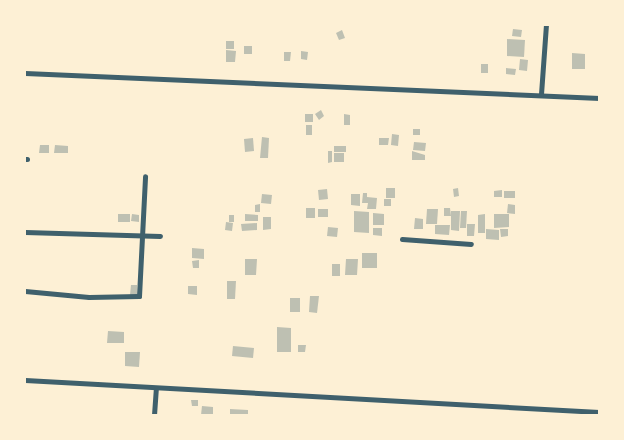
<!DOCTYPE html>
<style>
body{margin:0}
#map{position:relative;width:624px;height:440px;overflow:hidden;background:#fdf0d5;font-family:"Fira Sans",sans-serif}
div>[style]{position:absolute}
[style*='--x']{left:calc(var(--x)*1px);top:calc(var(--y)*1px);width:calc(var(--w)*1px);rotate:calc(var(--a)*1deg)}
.building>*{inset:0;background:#bec0b2}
.minor>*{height:5px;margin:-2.5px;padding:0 2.5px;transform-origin:2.5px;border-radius:2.5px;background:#3f606c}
span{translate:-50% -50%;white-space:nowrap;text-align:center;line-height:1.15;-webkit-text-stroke:4px #fdf0d5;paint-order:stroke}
.frame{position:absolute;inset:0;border:26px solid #fdf0d5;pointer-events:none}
</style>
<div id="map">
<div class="building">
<div style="clip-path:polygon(513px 29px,522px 30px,521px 37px,512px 36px)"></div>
<div style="clip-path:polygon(342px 30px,345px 38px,339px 40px,336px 33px)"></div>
<div style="clip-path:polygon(507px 39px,525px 40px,524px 57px,507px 56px)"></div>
<div style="clip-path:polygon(226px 41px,234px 41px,234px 49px,226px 49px)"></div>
<div style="clip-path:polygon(244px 46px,252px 46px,252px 54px,244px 54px)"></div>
<div style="clip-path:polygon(226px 50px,236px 51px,235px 62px,226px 62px)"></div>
<div style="clip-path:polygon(301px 51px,308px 52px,307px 60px,301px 59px)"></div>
<div style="clip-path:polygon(284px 52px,291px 52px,290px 61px,284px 61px)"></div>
<div style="clip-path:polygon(572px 53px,585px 54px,585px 69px,572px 69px)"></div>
<div style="clip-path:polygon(520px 59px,528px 60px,527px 71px,519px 70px)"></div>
<div style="clip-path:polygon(481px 64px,488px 64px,488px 73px,481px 73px)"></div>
<div style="clip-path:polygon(506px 68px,516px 69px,515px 75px,506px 74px)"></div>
<div style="clip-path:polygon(321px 110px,324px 116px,319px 120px,315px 114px)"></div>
<div style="clip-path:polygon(305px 114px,313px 114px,313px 122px,305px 122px)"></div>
<div style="clip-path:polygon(344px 114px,350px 115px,350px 125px,344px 125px)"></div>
<div style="clip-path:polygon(306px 125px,312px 125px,312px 135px,306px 135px)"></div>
<div style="clip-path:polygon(413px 129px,420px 129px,420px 135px,413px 135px)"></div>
<div style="clip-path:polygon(392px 134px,399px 135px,398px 146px,391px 145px)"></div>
<div style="clip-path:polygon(262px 137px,269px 138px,268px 158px,260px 158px)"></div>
<div style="clip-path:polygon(253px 138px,254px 151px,245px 152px,244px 139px)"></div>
<div style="clip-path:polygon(379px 138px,389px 138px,388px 145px,379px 145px)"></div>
<div style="clip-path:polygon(414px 142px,426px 143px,425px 151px,413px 150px)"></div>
<div style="clip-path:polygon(40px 145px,49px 145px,49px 153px,39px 153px)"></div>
<div style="clip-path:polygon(55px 145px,68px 146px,68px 153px,54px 153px)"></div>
<div style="clip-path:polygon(334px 146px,346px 146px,346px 152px,334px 152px)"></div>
<div style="clip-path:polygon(328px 151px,332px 151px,332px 162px,328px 163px)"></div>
<div style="clip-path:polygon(412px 151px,425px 155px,425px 160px,412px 160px)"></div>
<div style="clip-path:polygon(334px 153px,344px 153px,344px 162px,334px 162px)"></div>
<div style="clip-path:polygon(386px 188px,395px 188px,395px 198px,386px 198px)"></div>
<div style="clip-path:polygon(458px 188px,459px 196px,454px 197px,453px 189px)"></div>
<div style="clip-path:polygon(327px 189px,328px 199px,319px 200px,318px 190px)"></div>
<div style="clip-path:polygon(502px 190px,502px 197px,494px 197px,494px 191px)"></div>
<div style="clip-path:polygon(504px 191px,515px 191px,515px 198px,504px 198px)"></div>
<div style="clip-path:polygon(363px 193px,367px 193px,367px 197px,377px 198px,376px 209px,367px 209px,368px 203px,362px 203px)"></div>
<div style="clip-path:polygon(262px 194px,272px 195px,271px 204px,261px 203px)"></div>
<div style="clip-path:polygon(351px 194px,360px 194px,360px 206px,351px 205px)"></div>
<div style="clip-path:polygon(384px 199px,391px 199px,391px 206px,384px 206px)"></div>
<div style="clip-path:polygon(260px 204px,260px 212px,255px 212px,255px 205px)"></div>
<div style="clip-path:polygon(508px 204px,515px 205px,515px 214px,507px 213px)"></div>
<div style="clip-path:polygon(306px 208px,315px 208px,315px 218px,306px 218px)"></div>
<div style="clip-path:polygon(444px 208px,450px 208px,451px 216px,444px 216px)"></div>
<div style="clip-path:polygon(318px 209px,328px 209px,328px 217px,318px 217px)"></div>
<div style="clip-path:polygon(427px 209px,438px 209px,437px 224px,426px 224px)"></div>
<div style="clip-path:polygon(354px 211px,369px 212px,369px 233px,354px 232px)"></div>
<div style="clip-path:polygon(451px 211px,460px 211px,459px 231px,451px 230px)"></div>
<div style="clip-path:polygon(461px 211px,467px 211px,466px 228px,460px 228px)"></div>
<div style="clip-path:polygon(373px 213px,384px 214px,384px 225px,373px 225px)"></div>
<div style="clip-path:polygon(118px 214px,130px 214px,130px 222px,118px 222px)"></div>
<div style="clip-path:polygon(132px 214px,139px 215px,139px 222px,131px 221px)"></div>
<div style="clip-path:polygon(245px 214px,258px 215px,258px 221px,245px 221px)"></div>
<div style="clip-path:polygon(485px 214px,485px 233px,478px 233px,478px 215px)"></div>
<div style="clip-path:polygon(494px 214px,509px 214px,509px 227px,494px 228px)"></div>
<div style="clip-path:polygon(229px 215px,234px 215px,234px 222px,229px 222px)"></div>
<div style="clip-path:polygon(263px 217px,271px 217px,271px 229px,263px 230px)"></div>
<div style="clip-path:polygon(415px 218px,423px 219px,423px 229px,414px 229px)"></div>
<div style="clip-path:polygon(226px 222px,233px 223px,232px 231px,225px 230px)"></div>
<div style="clip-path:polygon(257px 223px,257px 230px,242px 231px,241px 224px)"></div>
<div style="clip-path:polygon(467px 224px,475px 224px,474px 236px,467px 236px)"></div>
<div style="clip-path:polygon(435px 225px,450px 225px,449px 235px,435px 234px)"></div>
<div style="clip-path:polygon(328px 227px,338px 228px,337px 237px,327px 236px)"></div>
<div style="clip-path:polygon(373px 228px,382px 228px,382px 236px,373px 235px)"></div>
<div style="clip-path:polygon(486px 229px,499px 230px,499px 240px,486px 239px)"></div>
<div style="clip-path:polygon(500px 229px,508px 229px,508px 236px,501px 237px)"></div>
<div style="clip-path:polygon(192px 248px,204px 249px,204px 259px,192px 258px)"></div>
<div style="clip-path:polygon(362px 253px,377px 253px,377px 268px,362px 268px)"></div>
<div style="clip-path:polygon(245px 259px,257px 259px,256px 275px,245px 275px)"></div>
<div style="clip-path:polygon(346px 259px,358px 259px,357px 275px,345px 275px)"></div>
<div style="clip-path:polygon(199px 260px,199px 268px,193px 268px,192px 261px)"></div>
<div style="clip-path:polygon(332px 264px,340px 264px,340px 276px,332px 276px)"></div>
<div style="clip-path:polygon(227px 281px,236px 281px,235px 299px,227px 299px)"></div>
<div style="clip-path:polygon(131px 285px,137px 285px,137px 295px,130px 295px)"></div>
<div style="clip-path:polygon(188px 286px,197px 286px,197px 295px,188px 294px)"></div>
<div style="clip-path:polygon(310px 296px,319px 296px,317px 313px,309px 312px)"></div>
<div style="clip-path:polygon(290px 298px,300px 298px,300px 312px,290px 312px)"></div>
<div style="clip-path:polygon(277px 327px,291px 328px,291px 352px,277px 352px)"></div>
<div style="clip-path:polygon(108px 331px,124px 332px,124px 343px,107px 343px)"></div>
<div style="clip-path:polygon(298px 345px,306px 345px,305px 352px,298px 352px)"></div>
<div style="clip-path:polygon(233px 346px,254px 348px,253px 358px,232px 356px)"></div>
<div style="clip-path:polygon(125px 352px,140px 352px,139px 367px,125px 366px)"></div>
<div style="clip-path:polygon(191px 400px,198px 400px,198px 406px,192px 406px)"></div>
<div style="clip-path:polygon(202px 406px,213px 407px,213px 415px,201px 415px)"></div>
<div style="clip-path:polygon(230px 409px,248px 410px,248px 415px,230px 415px)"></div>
</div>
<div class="minor">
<div style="--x:25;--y:73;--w:575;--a:2.49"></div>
<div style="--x:541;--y:94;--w:69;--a:-85.9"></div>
<div style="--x:25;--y:159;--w:2;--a:0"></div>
<div style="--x:25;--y:232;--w:135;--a:1.7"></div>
<div style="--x:402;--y:239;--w:69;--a:4.1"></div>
<div style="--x:25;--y:291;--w:64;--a:5.4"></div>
<div style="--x:89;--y:297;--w:50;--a:-1.1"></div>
<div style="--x:139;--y:296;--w:120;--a:-87.1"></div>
<div style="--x:25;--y:380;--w:575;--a:3.19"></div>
<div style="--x:154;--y:415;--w:27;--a:-86"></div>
</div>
<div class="frame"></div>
</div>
